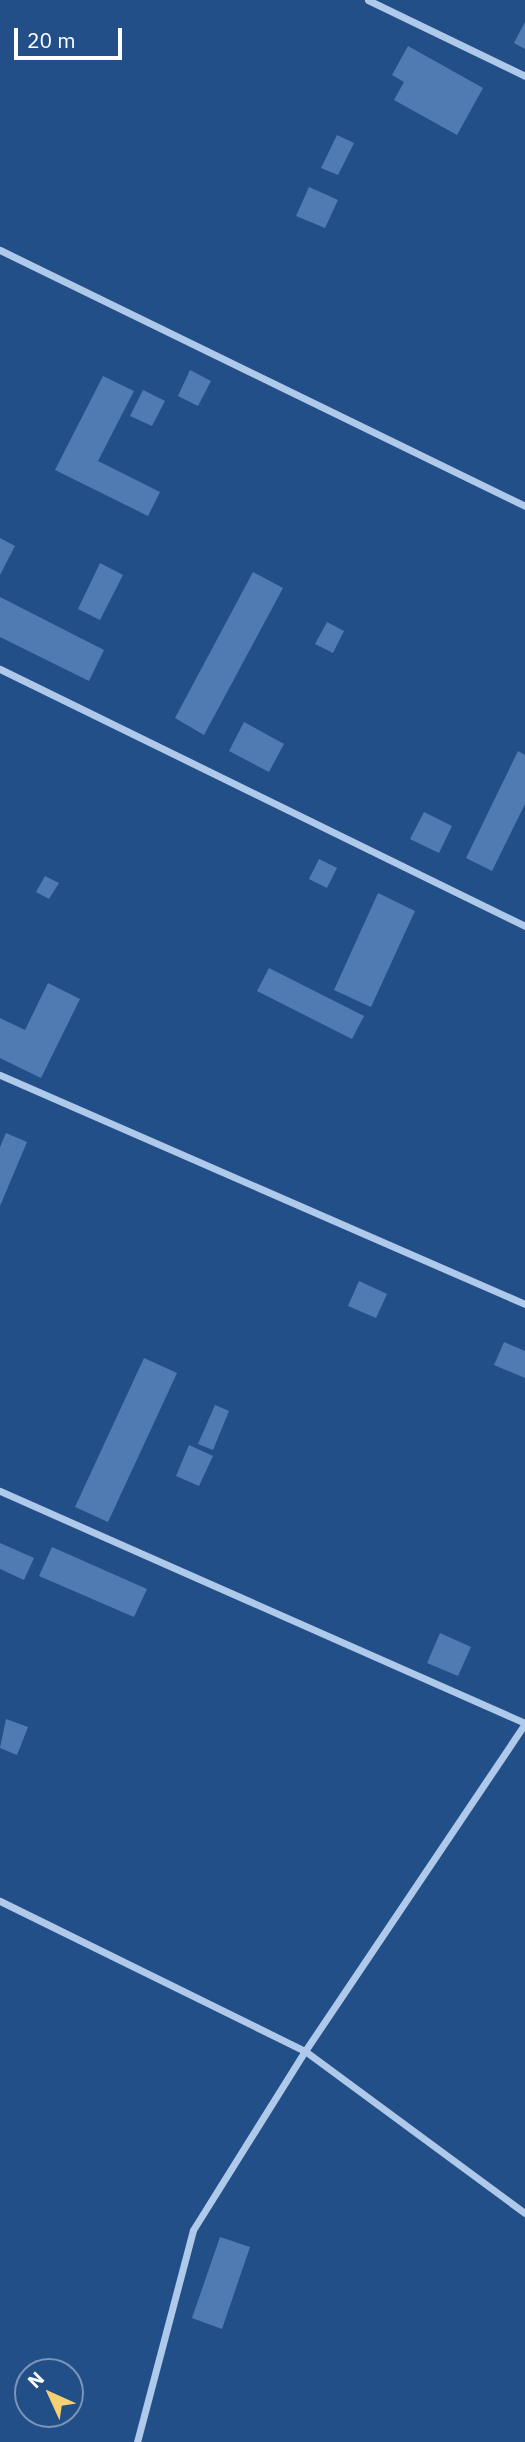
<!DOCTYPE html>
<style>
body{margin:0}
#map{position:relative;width:525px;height:2442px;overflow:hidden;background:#234f88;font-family:"IBM Plex Sans",sans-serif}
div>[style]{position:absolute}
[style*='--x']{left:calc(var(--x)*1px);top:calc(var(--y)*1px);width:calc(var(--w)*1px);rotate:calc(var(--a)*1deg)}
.building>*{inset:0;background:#507bb2}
.minor>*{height:7px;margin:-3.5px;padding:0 3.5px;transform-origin:3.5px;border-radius:3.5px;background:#afc9ea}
span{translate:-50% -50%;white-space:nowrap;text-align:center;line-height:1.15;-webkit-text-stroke:6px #234f88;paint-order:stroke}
.north{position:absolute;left:14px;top:2358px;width:70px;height:70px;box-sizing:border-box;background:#234f88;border:2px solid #7b95b8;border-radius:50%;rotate:315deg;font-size:19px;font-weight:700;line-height:28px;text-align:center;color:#fff}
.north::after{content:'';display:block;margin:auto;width:24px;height:32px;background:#f5d072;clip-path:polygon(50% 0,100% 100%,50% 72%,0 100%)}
.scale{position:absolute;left:14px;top:28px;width:108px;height:32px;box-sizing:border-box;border:4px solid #fff;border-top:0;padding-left:9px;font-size:21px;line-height:24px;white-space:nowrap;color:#fff;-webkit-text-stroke:5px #234f88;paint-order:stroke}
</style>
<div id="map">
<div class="building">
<div style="clip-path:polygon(525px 22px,525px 49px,514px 43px)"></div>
<div style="clip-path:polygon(408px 46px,483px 88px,457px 135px,394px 100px,404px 82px,392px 75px)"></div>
<div style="clip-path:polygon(337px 135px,354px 143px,338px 175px,321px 168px)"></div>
<div style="clip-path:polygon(309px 187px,338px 200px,325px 228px,296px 216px)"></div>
<div style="clip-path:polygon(190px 370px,211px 381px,198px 406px,178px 396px)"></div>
<div style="clip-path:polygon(103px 376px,134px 391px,98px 461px,160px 492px,148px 516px,55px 470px)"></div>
<div style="clip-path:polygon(143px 390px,165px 401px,152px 426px,130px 416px)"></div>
<div style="clip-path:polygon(0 538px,15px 546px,0 575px)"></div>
<div style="clip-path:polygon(100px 563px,123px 575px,100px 620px,78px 609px)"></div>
<div style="clip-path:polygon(253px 572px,283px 588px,204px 735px,175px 718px)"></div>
<div style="clip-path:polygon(0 597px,104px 650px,89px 681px,0 637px)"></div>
<div style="clip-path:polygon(327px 622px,344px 631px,333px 653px,315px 644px)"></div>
<div style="clip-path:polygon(244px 722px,284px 744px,269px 772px,229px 751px)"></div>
<div style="clip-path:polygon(518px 751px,525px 755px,525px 804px,492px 871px,466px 858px)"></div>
<div style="clip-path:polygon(424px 812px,452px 826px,439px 853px,410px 839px)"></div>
<div style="clip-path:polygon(319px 859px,337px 868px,327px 888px,309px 879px)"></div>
<div style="clip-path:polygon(45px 876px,59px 883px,49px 899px,36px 892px)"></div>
<div style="clip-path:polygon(378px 893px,415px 911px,371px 1007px,334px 990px)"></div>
<div style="clip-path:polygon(269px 968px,364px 1016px,352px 1039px,257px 991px)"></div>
<div style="clip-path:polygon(48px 983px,80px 999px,41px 1078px,0 1058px,0 1018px,25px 1030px)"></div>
<div style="clip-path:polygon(6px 1133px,27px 1142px,0 1206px,0 1147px)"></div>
<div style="clip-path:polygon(359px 1281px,387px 1294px,376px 1318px,348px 1306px)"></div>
<div style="clip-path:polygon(504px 1342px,525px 1351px,525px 1378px,494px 1365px)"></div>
<div style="clip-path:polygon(144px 1358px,177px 1373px,108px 1522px,75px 1507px)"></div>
<div style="clip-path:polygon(215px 1405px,229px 1411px,213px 1450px,198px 1444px)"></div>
<div style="clip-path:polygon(189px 1445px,213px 1456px,199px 1486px,176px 1476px)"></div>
<div style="clip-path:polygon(0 1543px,34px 1558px,24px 1580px,0 1569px)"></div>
<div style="clip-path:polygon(52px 1547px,147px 1589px,134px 1617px,39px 1576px)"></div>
<div style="clip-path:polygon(440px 1633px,471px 1647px,458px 1676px,427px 1663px)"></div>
<div style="clip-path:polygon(6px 1719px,28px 1727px,17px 1755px,0 1748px)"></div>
<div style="clip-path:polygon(220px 2237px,250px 2247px,222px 2329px,192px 2318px)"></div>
</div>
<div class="minor">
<div style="--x:368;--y:0;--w:174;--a:25.8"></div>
<div style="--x:0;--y:250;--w:584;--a:25.99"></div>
<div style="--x:0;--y:669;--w:585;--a:26.08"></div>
<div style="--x:0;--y:1075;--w:573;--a:23.57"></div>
<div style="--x:0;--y:1491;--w:574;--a:23.84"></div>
<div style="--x:0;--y:1901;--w:340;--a:26.2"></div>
<div style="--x:305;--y:2051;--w:273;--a:36.4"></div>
<div style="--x:137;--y:2442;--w:219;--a:-75.2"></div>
<div style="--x:193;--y:2230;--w:211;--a:-58"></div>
<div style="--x:305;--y:2051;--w:394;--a:-56.1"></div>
</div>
<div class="north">N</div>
<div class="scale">20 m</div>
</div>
